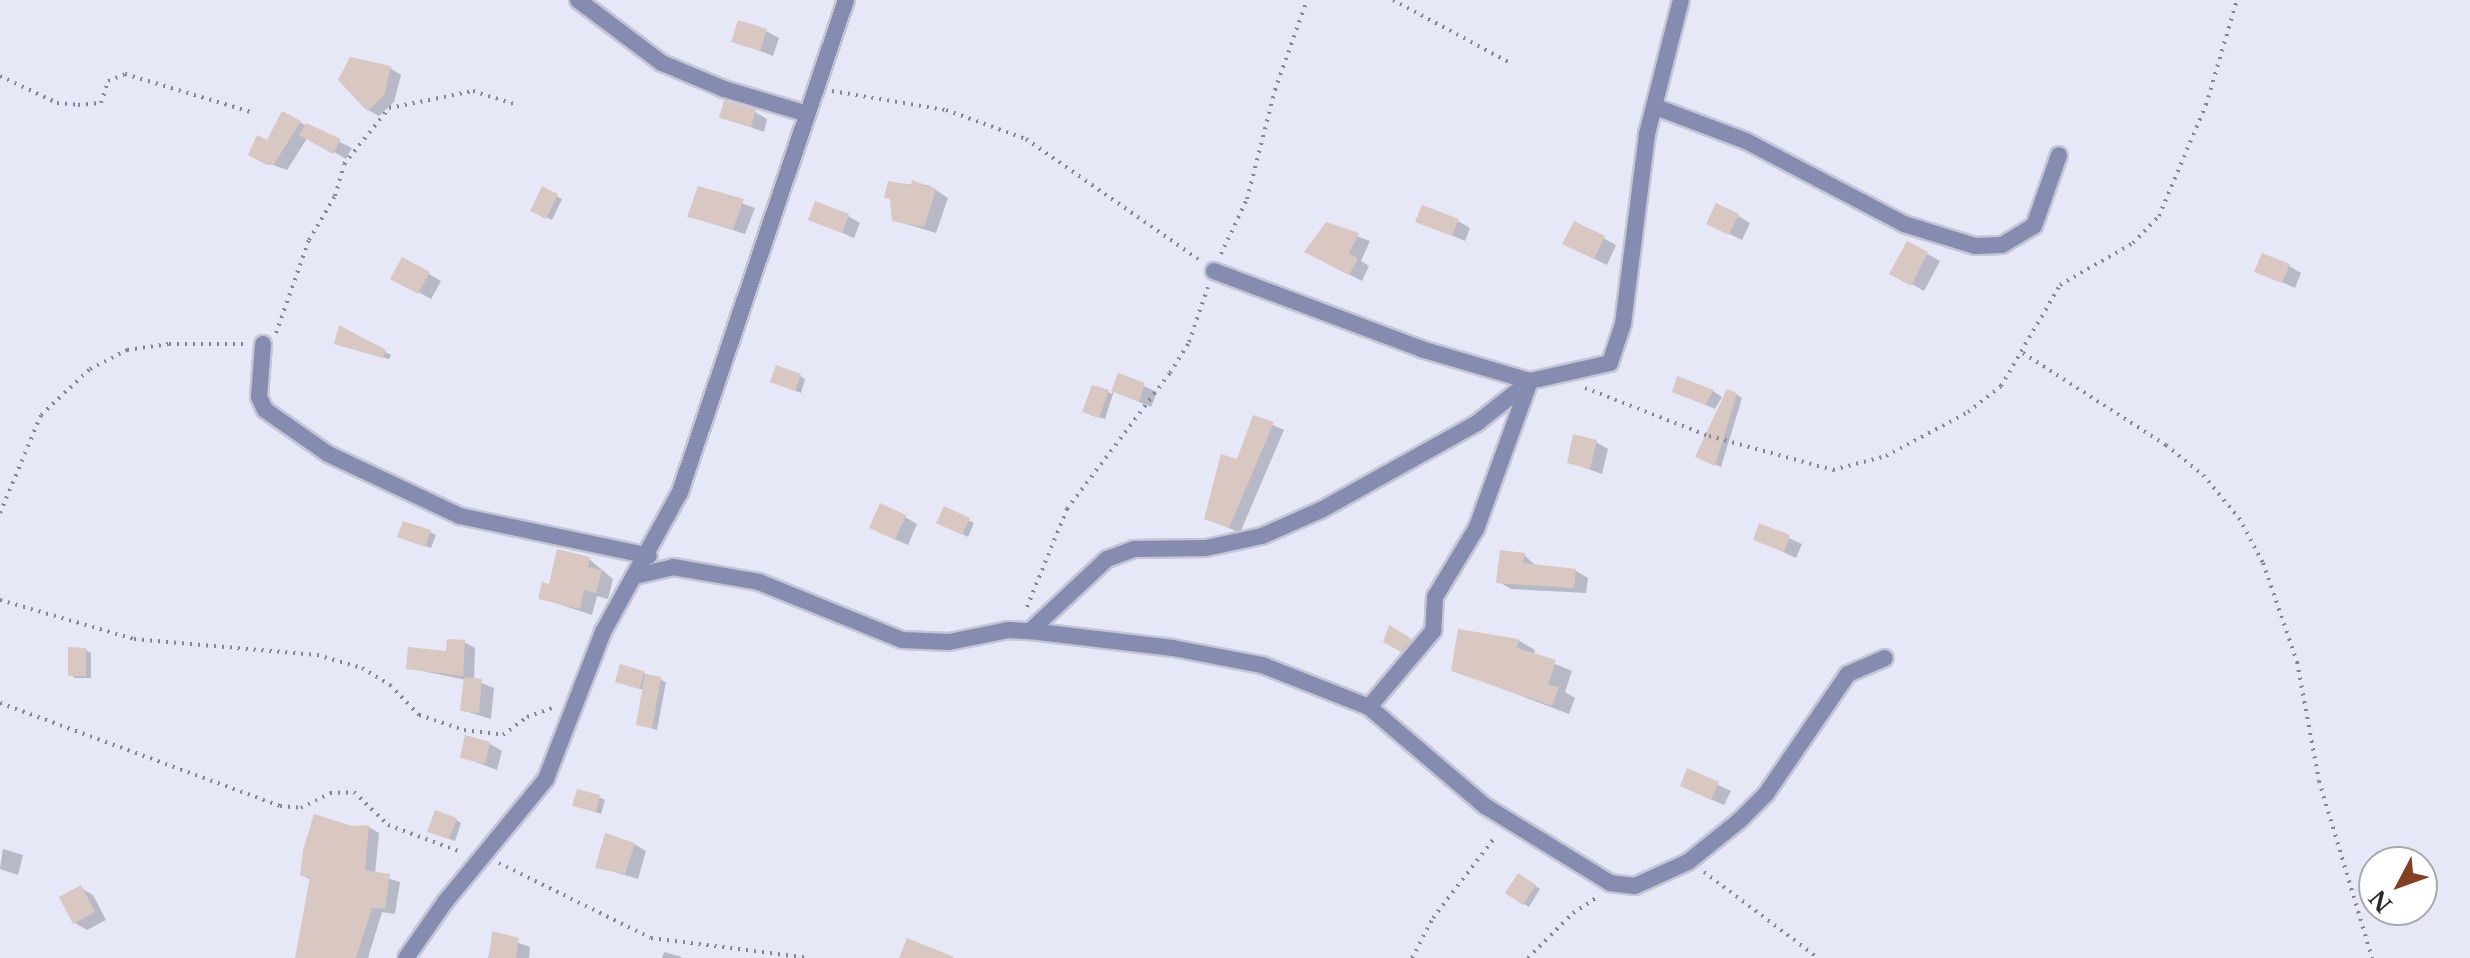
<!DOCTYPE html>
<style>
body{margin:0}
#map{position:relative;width:2470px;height:958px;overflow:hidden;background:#e6e8f8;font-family:"Libre Baskerville",serif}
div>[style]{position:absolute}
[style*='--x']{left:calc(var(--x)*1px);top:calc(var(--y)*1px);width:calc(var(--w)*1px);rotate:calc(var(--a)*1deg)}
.shadow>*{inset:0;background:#0003}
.building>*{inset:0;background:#d9c7c1}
.path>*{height:4px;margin-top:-2px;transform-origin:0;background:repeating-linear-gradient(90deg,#858691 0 2px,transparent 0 8px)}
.roads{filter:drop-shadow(2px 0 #c4c6d4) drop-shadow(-2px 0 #c4c6d4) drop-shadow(0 2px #c4c6d4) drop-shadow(0 -2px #c4c6d4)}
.minor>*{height:16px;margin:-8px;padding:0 8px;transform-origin:8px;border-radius:8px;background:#868bb0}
span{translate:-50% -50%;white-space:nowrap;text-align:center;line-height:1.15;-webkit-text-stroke:6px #fff;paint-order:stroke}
.north{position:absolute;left:2358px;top:846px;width:80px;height:80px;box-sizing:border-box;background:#fff;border:2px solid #a9aaac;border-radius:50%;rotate:229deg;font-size:22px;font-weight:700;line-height:32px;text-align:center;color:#292a30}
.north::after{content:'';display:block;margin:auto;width:28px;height:36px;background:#873f21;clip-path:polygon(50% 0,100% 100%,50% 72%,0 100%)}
</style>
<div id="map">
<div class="shadow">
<div style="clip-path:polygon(766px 31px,779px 38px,773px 56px,734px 41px)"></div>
<div style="clip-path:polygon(390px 68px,401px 75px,394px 102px,379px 116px,368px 110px)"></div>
<div style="clip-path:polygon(755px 112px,767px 119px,764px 132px,722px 117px)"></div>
<div style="clip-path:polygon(283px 114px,352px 148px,346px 159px,308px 137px,287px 170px,262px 161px)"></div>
<div style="clip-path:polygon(889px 183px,928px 185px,948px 198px,936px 233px,893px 220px,892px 200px,887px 197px)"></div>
<div style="clip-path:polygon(699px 188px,755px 208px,745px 234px,689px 216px)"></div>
<div style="clip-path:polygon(543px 189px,562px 199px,552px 220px,533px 210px)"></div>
<div style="clip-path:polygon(848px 216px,860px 223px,854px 238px,811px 219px)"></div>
<div style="clip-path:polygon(1738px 216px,1750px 223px,1742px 240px,1721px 230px)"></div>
<div style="clip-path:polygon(1418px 221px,1458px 221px,1470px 228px,1465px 241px)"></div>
<div style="clip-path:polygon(1575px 223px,1616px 245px,1607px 265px,1577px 250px)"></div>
<div style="clip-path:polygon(1327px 225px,1370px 241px,1361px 261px,1369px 266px,1362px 281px,1319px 259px)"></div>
<div style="clip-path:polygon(1908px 243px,1940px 261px,1924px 291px,1892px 273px)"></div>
<div style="clip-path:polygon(403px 259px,441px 281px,431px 299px,393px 278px)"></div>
<div style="clip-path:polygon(2289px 266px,2301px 273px,2295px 288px,2257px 271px)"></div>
<div style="clip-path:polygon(340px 328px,391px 355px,389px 359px,342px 346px)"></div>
<div style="clip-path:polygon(1119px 375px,1157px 392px,1151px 407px,1114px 391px,1105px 419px,1090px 415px,1108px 392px,1112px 394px)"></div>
<div style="clip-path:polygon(800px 376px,805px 379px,801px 393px,778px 384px)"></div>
<div style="clip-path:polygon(1674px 391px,1713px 391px,1722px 397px,1715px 409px)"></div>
<div style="clip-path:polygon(1736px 394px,1742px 398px,1721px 467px,1703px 459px)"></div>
<div style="clip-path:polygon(1255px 417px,1284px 430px,1240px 533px,1206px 518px,1238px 462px)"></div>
<div style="clip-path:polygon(1596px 442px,1608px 449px,1602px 474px,1569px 462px)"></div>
<div style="clip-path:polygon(945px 509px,974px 523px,968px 537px,939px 522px)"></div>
<div style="clip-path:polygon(905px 517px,917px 524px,908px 545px,883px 534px)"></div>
<div style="clip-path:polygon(1760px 525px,1802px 544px,1796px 558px,1755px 539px)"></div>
<div style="clip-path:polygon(430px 532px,436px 535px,431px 548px,405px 539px)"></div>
<div style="clip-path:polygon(1524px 555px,1536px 566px,1576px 571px,1588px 578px,1586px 593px,1511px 589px,1499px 582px)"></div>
<div style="clip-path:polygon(589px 559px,613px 579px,608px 599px,597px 596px,592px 615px,541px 598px)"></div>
<div style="clip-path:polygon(1390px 628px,1416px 643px,1407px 654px,1386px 641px)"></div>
<div style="clip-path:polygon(1518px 640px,1535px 650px,1534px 655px,1572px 671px,1565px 692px,1575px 698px,1569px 714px,1453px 670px)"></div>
<div style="clip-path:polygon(464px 642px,475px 648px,474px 680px,494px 688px,491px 719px,462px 710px,466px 680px,408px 668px,448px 654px)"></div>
<div style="clip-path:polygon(86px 650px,91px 653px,91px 678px,75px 678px,70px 674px)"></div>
<div style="clip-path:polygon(644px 673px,666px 682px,657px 730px,638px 724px,644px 690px,623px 684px)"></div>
<div style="clip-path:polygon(490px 744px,502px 751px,497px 770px,462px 757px)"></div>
<div style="clip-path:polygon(1688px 771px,1731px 791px,1724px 805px,1694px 792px)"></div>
<div style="clip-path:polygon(599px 797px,605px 800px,601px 814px,575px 805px)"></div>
<div style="clip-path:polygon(456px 820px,461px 823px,455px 841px,435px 834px)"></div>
<div style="clip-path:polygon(369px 827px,379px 833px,375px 874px,400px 882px,395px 914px,382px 912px,368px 958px,299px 958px,311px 880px,302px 875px,352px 828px)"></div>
<div style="clip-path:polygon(634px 844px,646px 851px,638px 879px,597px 867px)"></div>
<div style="clip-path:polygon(3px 849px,23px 855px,18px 875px,0 869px)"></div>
<div style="clip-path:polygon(1518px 876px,1540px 889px,1529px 907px,1507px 893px)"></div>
<div style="clip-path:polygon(81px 888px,93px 895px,106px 920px,87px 930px,75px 923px)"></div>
<div style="clip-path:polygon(494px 934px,530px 947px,529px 958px,488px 958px)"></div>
<div style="clip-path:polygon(664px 952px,679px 956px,683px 958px,662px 958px)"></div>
</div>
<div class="building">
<div style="clip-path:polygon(738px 20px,767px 29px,760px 51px,731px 42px)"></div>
<div style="clip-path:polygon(350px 57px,391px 66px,384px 96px,367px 111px,338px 80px)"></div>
<div style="clip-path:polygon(724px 100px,756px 110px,751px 127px,719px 118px)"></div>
<div style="clip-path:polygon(282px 111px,301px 121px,274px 164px,267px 165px,248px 155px,257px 135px,267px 140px)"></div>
<div style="clip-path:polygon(306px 123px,341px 139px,333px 154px,299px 135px)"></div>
<div style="clip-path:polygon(912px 180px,936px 189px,924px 227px,892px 221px,890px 199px,884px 198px,888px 181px,911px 185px)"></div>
<div style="clip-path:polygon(542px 186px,558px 194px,546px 219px,530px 211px)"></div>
<div style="clip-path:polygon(698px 186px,744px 199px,733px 229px,687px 217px)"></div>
<div style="clip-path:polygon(815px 201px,849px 214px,842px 233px,808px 220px)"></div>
<div style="clip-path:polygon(1716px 203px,1739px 214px,1729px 235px,1706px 224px)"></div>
<div style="clip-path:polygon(1422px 205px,1459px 219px,1452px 236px,1415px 222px)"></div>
<div style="clip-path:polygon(1574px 221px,1605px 236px,1594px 259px,1562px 244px)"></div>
<div style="clip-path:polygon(1326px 222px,1359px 233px,1349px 253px,1358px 258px,1349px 275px,1304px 252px)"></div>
<div style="clip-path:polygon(1907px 241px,1928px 252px,1911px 286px,1889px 274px)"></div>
<div style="clip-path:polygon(2262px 253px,2290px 264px,2282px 283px,2254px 272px)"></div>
<div style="clip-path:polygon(402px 257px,430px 272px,418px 294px,390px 279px)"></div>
<div style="clip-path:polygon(339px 325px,386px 350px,383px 358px,334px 344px)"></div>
<div style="clip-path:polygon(776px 365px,801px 374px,795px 391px,770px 382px)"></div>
<div style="clip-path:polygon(1118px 373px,1145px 383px,1139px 402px,1111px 391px)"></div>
<div style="clip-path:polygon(1677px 376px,1714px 390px,1705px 405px,1672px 392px)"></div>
<div style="clip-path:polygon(1092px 385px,1109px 390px,1099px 418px,1082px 412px)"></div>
<div style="clip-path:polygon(1727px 389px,1737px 393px,1715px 466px,1695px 457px)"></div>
<div style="clip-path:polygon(1253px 415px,1274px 422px,1229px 528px,1204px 519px,1221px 454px,1237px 459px)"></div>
<div style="clip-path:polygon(1573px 434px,1597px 440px,1590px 469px,1567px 463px)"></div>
<div style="clip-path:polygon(880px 503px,906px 515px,895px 540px,869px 528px)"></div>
<div style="clip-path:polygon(944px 506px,970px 518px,962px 535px,936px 523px)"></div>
<div style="clip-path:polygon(403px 521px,431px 530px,425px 547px,397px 537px)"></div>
<div style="clip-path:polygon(1759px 523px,1790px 535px,1784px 552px,1753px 540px)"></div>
<div style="clip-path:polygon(557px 549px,590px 557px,588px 567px,602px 570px,596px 593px,584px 590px,580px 609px,538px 599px,542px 582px,549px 584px)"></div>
<div style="clip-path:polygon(1500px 550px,1525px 553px,1523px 563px,1576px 569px,1574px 588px,1496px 583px)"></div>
<div style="clip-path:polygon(1389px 625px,1412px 639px,1401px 652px,1383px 642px)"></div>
<div style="clip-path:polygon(1458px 629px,1519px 639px,1517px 648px,1556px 660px,1548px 685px,1559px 687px,1552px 706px,1451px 671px)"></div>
<div style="clip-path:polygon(447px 639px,465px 640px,463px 676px,406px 669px,408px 647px,446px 651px)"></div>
<div style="clip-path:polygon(68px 647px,86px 648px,86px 676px,68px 676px)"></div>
<div style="clip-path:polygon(620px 664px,644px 671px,640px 689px,615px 682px)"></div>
<div style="clip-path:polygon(645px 674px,661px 677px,652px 728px,636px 725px)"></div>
<div style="clip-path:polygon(464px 677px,482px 679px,479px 713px,460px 711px)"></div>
<div style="clip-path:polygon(465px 735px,490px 742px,485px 764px,460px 758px)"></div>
<div style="clip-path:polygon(1687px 768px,1719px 782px,1711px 800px,1680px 786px)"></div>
<div style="clip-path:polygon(577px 789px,600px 795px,596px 812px,572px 806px)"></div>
<div style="clip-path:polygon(435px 810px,457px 818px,449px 839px,427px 832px)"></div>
<div style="clip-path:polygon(314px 814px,352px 826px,369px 825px,365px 870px,390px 874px,385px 909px,372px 908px,356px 958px,295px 958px,310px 877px,300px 876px,303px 850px)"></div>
<div style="clip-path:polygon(605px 833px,635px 843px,625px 874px,595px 868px)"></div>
<div style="clip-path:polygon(1518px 873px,1536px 885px,1523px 905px,1505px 893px)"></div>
<div style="clip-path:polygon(81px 885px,95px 912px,73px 924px,59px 897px)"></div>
<div style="clip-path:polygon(492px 931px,519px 938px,516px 958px,489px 958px)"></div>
<div style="clip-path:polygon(907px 938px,954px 957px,954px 958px,899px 958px)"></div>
</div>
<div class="path">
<div style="--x:1393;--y:0;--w:131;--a:28.3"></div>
<div style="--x:0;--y:76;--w:63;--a:25.3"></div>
<div style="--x:57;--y:103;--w:21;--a:5"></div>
<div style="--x:78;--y:105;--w:23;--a:-5"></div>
<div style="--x:101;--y:103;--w:23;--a:-72"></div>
<div style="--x:108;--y:81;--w:18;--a:-22"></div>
<div style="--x:125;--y:74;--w:135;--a:16.8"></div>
<div style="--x:832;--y:91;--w:116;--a:9.5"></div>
<div style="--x:946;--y:110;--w:85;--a:19.9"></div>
<div style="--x:1026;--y:139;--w:210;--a:34.9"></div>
<div style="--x:1221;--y:254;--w:61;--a:-64.7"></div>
<div style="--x:1247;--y:199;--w:113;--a:-75.6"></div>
<div style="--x:1275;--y:90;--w:96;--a:-70.4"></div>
<div style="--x:276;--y:333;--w:99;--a:-70.5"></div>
<div style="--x:309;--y:240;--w:51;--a:-59.4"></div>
<div style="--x:335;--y:196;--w:33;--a:-74"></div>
<div style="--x:344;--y:164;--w:72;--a:-51.2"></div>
<div style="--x:389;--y:108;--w:86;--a:-11.4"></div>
<div style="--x:473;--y:91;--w:43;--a:17.6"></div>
<div style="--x:2023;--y:353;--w:170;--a:32.8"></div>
<div style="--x:2166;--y:445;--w:48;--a:39"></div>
<div style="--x:2203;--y:475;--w:56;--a:50.1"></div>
<div style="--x:2239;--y:518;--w:51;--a:61.9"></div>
<div style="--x:2263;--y:563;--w:105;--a:71"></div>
<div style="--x:2297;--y:662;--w:121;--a:79.5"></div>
<div style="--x:2319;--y:781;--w:185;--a:73.3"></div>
<div style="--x:1585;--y:388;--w:133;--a:21.2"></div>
<div style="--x:1709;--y:436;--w:129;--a:15.3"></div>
<div style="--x:1833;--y:470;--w:55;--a:-14.8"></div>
<div style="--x:1886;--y:456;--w:93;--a:-28.2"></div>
<div style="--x:1968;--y:412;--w:42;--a:-38.2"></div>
<div style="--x:2001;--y:386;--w:117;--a:-59.7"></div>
<div style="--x:2060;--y:285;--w:84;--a:-29.9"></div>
<div style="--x:2133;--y:243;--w:37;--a:-46"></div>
<div style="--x:2159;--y:216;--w:121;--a:-67.1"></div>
<div style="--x:2206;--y:105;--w:109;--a:-73.6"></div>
<div style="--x:0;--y:513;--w:106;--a:-67.3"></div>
<div style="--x:41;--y:415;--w:67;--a:-43.2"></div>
<div style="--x:90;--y:369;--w:42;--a:-27.2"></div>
<div style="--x:127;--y:350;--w:42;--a:-8.1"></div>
<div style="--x:169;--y:344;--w:75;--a:0"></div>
<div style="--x:0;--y:600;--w:140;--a:16.2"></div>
<div style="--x:134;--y:639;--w:184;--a:5"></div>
<div style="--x:317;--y:655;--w:47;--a:16.1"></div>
<div style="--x:362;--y:668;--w:33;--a:31"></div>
<div style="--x:390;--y:685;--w:42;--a:46"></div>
<div style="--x:419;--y:715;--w:47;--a:18.4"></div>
<div style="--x:464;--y:730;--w:39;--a:7"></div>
<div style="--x:503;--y:735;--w:30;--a:-37"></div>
<div style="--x:527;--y:717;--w:27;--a:-20"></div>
<div style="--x:1027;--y:607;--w:106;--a:-67.8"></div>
<div style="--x:1067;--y:509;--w:171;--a:-52.9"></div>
<div style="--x:1170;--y:373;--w:36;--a:-58"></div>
<div style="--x:1189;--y:342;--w:58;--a:-70.9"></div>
<div style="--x:0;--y:703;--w:298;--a:20.2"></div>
<div style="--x:280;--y:806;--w:21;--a:5"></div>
<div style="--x:301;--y:808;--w:33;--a:-27"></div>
<div style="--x:330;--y:793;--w:24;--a:-2"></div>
<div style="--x:354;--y:792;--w:47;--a:44.1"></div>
<div style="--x:388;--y:825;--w:78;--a:20.3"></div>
<div style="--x:499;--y:863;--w:169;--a:26.3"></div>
<div style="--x:651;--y:938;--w:160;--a:7.2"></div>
<div style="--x:1704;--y:872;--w:143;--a:37"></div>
<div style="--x:1412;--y:958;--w:45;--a:-62.3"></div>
<div style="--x:1433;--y:918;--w:103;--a:-52.5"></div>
<div style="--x:1528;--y:958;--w:64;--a:-45"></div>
<div style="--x:1573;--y:913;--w:30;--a:-33"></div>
</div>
<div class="roads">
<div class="minor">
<div style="--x:578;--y:0;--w:105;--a:36.9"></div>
<div style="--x:662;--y:63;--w:67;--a:22.8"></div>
<div style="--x:724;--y:89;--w:84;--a:16.7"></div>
<div style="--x:1656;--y:107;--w:96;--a:20.7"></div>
<div style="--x:1746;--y:141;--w:178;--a:27.7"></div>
<div style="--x:1904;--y:224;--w:74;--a:17.2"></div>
<div style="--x:1975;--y:246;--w:27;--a:-2"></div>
<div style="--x:2002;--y:245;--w:37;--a:-31"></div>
<div style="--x:2034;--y:226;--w:75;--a:-70.6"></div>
<div style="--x:1214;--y:271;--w:221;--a:20.6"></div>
<div style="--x:1421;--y:349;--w:114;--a:16.4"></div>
<div style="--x:1530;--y:381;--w:158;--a:110"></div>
<div style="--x:1476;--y:529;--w:79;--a:121.1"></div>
<div style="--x:1435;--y:597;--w:34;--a:93"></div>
<div style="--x:1433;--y:631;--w:99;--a:130.1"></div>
<div style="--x:263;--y:344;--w:53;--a:94.3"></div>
<div style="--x:259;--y:397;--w:14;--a:65"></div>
<div style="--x:265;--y:410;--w:77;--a:34.9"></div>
<div style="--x:328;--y:454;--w:146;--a:25.2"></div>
<div style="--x:460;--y:516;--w:193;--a:11.9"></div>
<div style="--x:635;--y:576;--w:39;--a:-13"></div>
<div style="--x:673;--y:567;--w:87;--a:9.9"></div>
<div style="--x:759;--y:582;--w:154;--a:22.1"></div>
<div style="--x:902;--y:640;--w:47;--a:2.4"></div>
<div style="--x:949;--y:642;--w:60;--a:-11.5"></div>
<div style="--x:1008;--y:630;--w:22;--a:3"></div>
<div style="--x:1030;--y:631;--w:144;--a:6.8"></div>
<div style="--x:1173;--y:648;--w:91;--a:10.8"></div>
<div style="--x:1262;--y:665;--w:115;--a:21.4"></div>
<div style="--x:1369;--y:707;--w:153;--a:40.5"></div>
<div style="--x:1485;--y:806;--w:147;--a:31.6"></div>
<div style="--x:1610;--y:883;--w:25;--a:7"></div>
<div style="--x:1635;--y:886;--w:58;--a:-24.4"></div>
<div style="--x:1688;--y:862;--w:67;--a:-38.9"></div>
<div style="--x:1740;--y:820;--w:37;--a:-45"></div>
<div style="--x:1766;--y:794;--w:145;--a:-55.7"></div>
<div style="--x:1848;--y:674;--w:40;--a:-23.4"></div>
<div style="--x:1030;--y:631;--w:105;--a:-43.1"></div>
<div style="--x:1107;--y:559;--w:29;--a:-20"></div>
<div style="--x:1134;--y:549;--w:72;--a:-0.8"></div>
<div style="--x:1206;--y:548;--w:57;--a:-12.1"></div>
<div style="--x:1262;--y:536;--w:64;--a:-23.8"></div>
<div style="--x:1321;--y:510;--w:179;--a:-29.1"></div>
<div style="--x:1477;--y:423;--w:68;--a:-38.4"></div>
<div style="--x:1530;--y:381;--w:82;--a:-12.7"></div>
<div style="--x:1610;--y:363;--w:41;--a:-71.6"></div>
<div style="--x:1623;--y:324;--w:192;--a:-82.8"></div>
<div style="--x:1647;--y:134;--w:138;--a:-75.8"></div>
<div style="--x:406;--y:958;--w:68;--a:-55.1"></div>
<div style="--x:445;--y:902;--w:159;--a:-50.6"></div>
<div style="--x:546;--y:779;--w:158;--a:-68.8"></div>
<div style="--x:603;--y:632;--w:160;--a:-61.2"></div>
<div style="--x:680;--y:492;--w:519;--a:-71.36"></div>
</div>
</div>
<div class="north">N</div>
</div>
